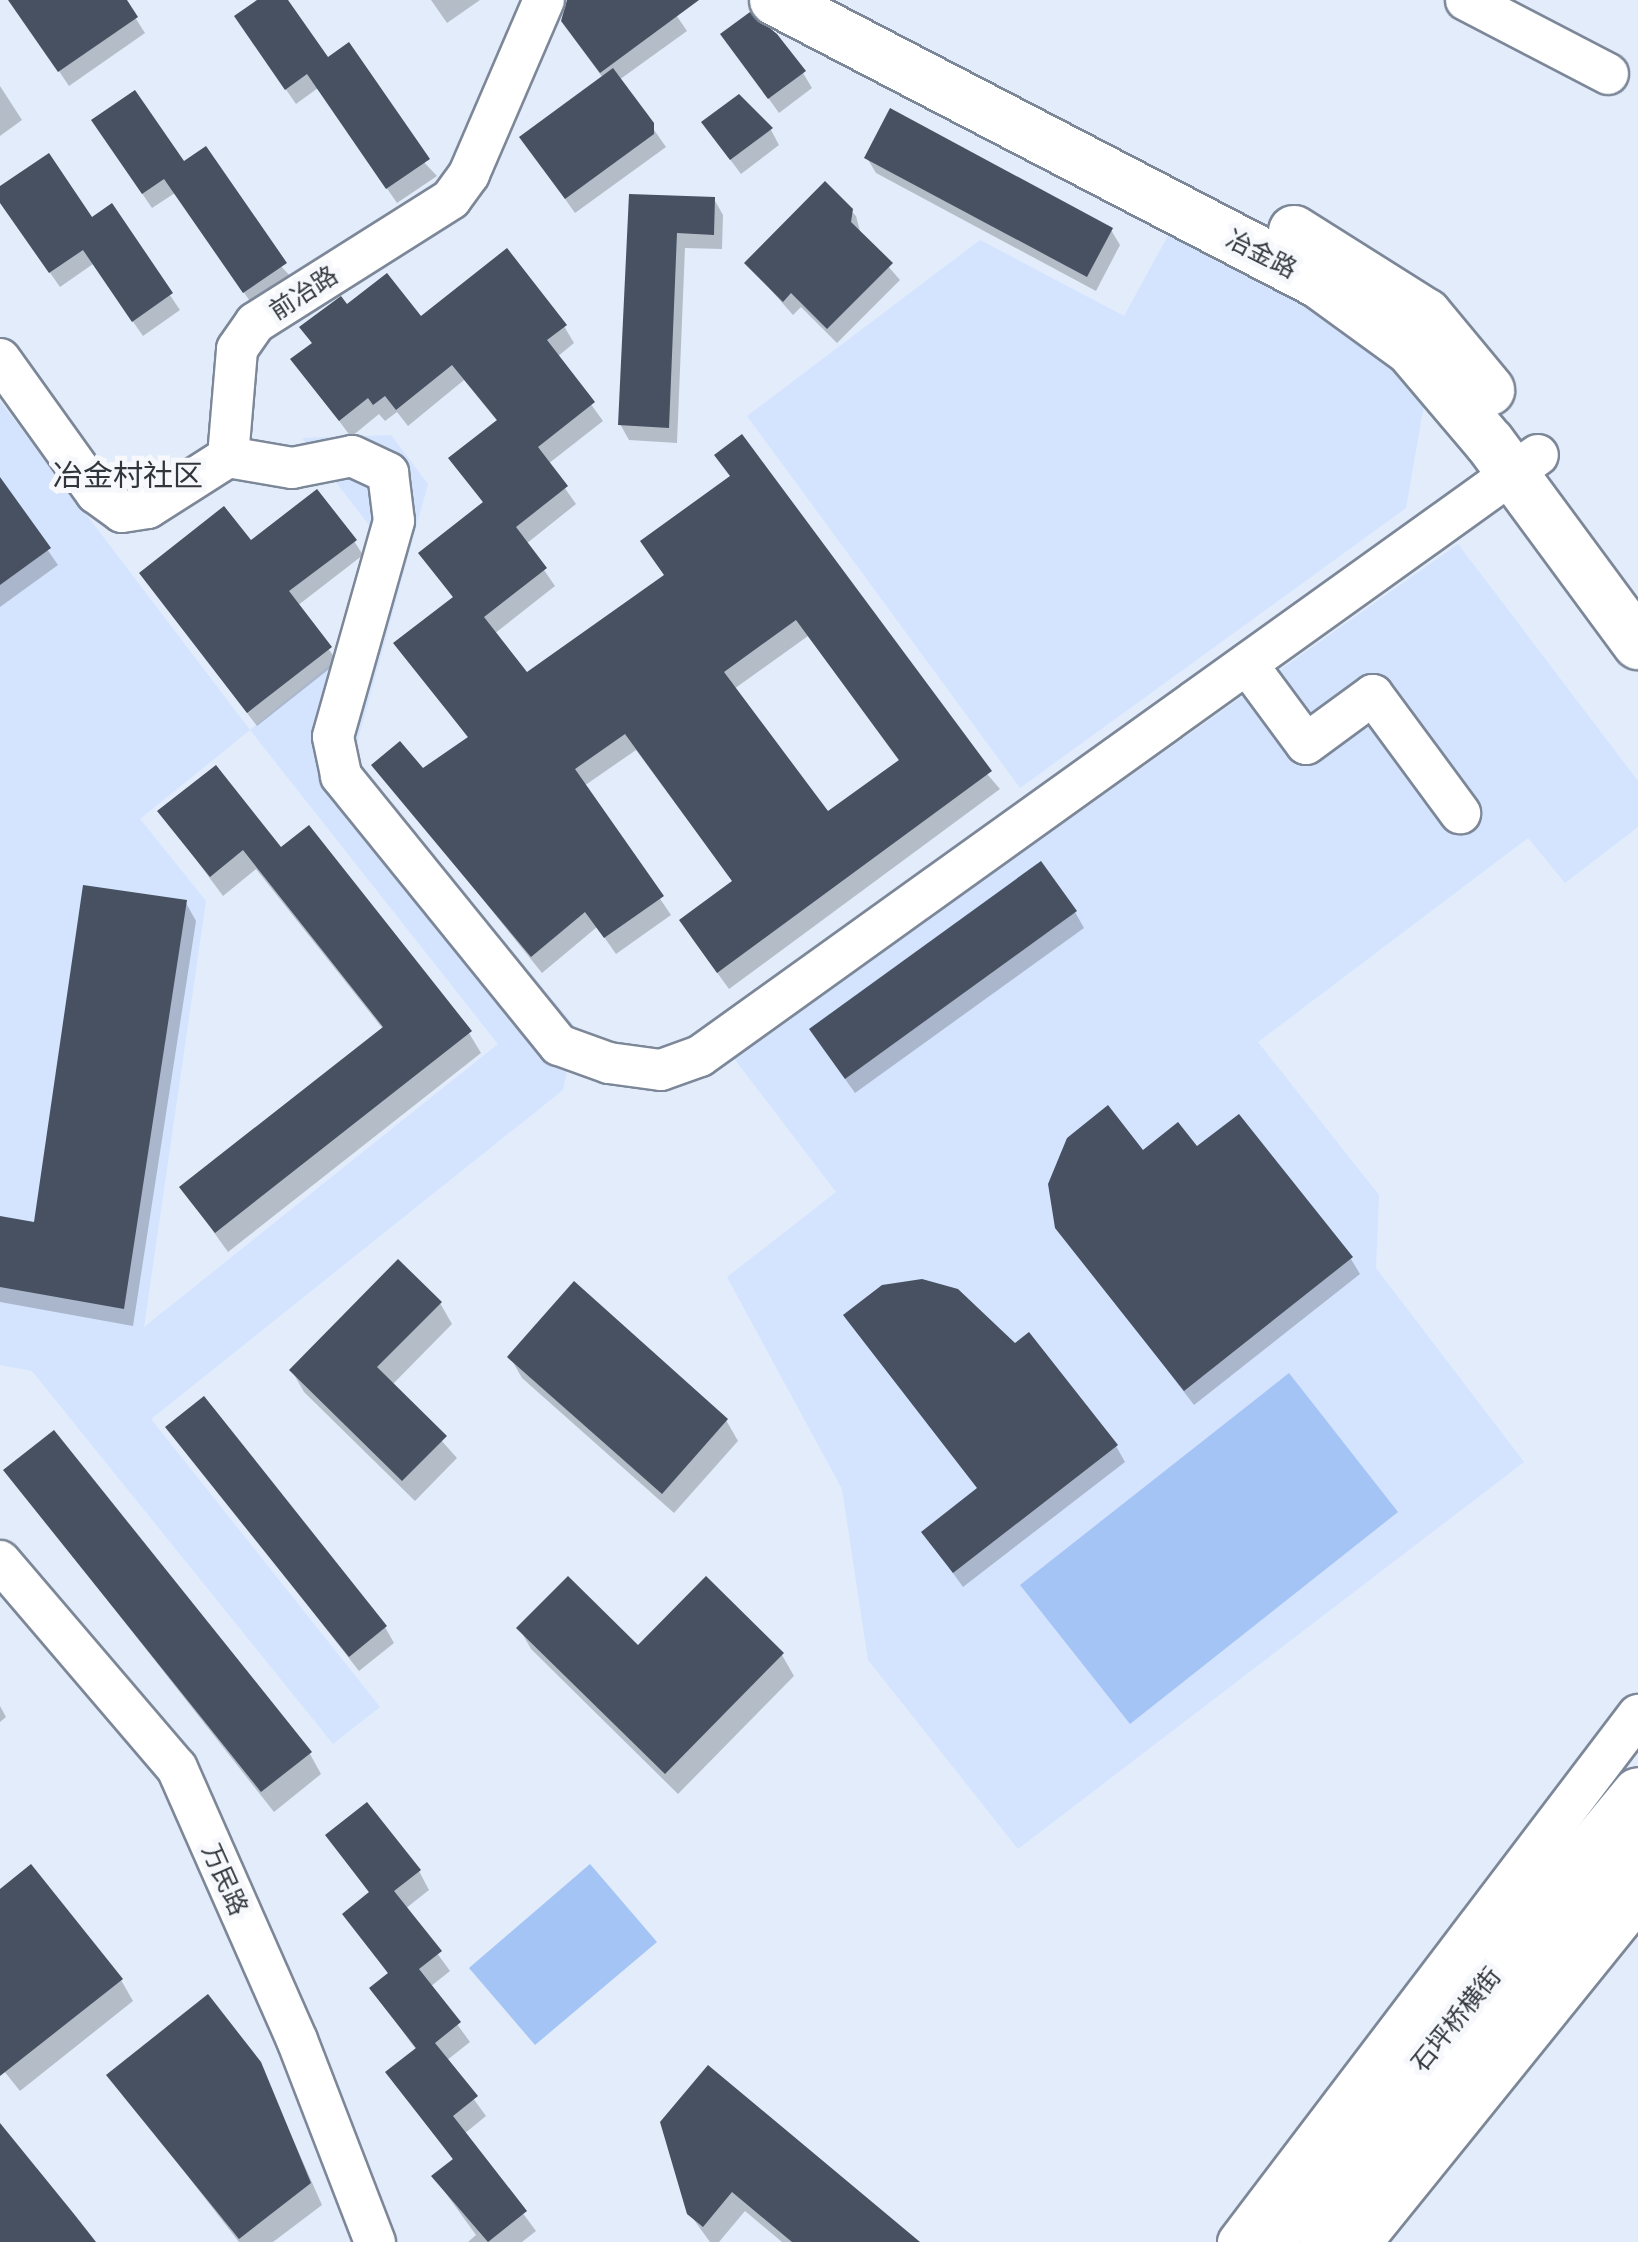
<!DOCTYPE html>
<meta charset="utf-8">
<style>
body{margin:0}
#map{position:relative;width:1638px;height:2242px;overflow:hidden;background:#e2ecfb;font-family:Commissioner,"Noto Sans SC",sans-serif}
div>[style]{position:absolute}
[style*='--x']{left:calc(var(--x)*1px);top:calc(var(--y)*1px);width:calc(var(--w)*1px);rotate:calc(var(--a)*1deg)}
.built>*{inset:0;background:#d4e4fe}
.green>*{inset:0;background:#a4c4f5}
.shadow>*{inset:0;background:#0003}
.building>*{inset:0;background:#475161}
.roads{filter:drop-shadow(2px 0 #7c8798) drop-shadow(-2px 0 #7c8798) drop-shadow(0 2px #7c8798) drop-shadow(0 -2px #7c8798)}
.minor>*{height:40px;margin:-20px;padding:0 20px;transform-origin:20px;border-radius:20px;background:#fff}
.major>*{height:50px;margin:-25px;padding:0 25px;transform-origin:25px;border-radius:25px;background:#fff}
span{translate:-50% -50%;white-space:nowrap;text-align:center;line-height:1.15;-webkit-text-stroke:10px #f6f8fc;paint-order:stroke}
.street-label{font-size:25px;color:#31363d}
.quarter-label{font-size:30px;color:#31363d}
</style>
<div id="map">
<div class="built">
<div style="clip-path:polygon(1176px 221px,1305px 291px,1398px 367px,1425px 399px,1406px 508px,1020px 788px,747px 416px,980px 240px,1124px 316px)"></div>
<div style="clip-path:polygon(evenodd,0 401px,250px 730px,338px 658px,375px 533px,302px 438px,391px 435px,428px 484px,353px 758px,576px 1028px,563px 1090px,151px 1419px,380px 1707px,333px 1744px,32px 1371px,0 1365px,0 401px,250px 730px,498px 1044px,144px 1327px,206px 901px,140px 819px,250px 730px)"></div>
<div style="clip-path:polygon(1458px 544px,1638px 781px,1638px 827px,1565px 883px,1528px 838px,1258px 1042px,1379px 1195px,1376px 1268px,1524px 1462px,1018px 1849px,868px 1660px,842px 1489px,727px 1277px,836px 1192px,733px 1057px)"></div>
</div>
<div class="green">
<div style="clip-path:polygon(1289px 1373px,1398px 1512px,1130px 1724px,1020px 1585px)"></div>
<div style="clip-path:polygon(590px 1864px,657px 1942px,535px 2045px,469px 1968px)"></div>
</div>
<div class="shadow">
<div style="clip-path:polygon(11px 0,124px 0,145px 33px,69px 86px)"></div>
<div style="clip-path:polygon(261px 0,285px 0,327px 60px,437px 176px,397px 203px,318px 88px,296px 104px,246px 32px)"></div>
<div style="clip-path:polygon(431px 0,480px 0,447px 23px)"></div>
<div style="clip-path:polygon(570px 0,666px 0,687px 31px,619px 80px,666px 147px,575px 213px,522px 138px,603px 78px,573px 37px)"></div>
<div style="clip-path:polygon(723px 35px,803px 73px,812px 88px,779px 113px)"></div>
<div style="clip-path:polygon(0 86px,22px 120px,0 136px)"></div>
<div style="clip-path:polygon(771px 130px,779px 145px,741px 174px,714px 138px)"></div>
<div style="clip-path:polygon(103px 136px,184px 164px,294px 280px,254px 307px,175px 193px,152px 208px)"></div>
<div style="clip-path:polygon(867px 158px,1111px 230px,1120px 245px,1096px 291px,876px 173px)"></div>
<div style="clip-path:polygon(825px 184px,856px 216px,861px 235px,900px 280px,837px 343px,801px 307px,793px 315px,747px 263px)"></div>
<div style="clip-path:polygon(0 189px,92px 220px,111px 207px,180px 310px,143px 336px,93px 264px,60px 287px,4px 207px)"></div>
<div style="clip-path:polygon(631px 197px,714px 199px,723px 215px,722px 249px,685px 248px,677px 443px,629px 440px,620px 424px)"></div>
<div style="clip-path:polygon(evenodd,347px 307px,421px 319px,564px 326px,574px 343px,557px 357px,603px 421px,548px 464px,576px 504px,526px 544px,555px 586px,494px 634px,527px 675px,666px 576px,732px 478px,1000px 789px,729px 989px,692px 938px,734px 883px,636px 750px,584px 786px,671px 915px,616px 954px,597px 927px,542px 973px,375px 765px,423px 772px,469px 739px,397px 644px,454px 599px,421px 553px,484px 504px,452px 459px,498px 422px,464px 380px,408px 426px,397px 412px,385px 421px,379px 414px,351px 437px,294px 360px,313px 345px,302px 327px,347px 307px,808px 636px,900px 762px,828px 814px,734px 689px,808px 636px)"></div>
<div style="clip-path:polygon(0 481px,58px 565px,0 607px)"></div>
<div style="clip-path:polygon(354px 541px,363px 555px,297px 606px,338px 662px,257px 726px,142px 574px,250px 544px)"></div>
<div style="clip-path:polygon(160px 811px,281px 850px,469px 1033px,481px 1053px,228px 1252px,182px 1188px,383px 1029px,256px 869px,223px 896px)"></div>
<div style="clip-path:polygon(186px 903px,196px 921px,133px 1326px,0 1302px,0 1219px,36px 1225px)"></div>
<div style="clip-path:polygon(1075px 912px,1084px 928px,855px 1093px,821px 1045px)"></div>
<div style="clip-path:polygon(1197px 1150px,1351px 1259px,1360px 1274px,1194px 1405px,1058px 1227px,1143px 1153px)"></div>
<div style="clip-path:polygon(440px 1303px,452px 1324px,392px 1385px,457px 1458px,415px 1501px,304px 1392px,292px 1371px)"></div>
<div style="clip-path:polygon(847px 1316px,1116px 1446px,1125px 1462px,963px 1587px,924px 1533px,979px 1490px)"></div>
<div style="clip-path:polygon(510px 1357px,726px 1420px,738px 1441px,674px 1513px,522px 1378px)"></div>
<div style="clip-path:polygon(168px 1427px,385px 1627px,394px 1643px,359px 1671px)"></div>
<div style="clip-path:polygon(6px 1471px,310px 1754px,321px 1774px,274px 1812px)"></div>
<div style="clip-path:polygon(519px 1628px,638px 1648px,782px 1655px,794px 1676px,678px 1794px,531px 1649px)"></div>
<div style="clip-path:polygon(0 1706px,6px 1717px,0 1722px)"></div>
<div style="clip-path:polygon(328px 1836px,419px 1871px,429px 1890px,405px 1909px,450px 1971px,430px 1987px,470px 2042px,446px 2061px,486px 2116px,464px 2134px,536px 2231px,522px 2242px,468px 2242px,476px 2235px,434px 2177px,454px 2161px,388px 2073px,417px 2051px,372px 1989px,389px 1975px,345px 1914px,370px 1894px)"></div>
<div style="clip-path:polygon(0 1892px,121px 1980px,133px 2001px,20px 2091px,0 2066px)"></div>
<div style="clip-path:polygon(259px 2063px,322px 2205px,273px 2242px,239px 2242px,110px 2076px)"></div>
<div style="clip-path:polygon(663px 2123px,909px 2242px,782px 2242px,745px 2211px,719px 2242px,710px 2242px,689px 2213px)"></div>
</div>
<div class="building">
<div style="clip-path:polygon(8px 0,127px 0,138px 17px,58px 72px)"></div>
<div style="clip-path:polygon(257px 0,288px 0,328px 57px,349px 42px,430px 159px,386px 189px,307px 74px,285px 90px,234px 16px)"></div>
<div style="clip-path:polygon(567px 0,699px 0,600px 73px,561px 21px)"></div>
<div style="clip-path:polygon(750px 12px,777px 34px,806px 71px,768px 99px,720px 34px)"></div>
<div style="clip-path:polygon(613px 68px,654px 123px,654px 134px,565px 199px,519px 137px)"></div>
<div style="clip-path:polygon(135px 90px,184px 161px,206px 146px,287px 263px,243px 293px,164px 179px,142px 194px,91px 120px)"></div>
<div style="clip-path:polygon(739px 94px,773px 128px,730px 160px,701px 122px)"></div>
<div style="clip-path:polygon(890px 108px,1113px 228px,1087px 277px,864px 158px)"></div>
<div style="clip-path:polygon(49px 153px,92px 217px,112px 203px,173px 293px,132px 322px,83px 250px,49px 273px,0 203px,0 186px)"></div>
<div style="clip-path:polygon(825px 181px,853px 209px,851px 222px,893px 263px,827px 329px,791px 293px,783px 302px,744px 263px)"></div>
<div style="clip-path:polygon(629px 194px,715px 197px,714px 235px,677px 233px,669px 428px,618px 425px)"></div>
<div style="clip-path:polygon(evenodd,507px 248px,567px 325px,547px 340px,595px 402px,538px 447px,568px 486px,516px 527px,547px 568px,484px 617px,527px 672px,664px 575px,640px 541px,730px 476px,714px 455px,742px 434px,992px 771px,717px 973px,679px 920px,732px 881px,625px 734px,575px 769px,664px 896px,604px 938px,585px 912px,531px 957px,371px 765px,400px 741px,423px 768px,468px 737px,393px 643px,453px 597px,418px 553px,483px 502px,448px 458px,497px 420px,452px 365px,396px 410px,385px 396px,373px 405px,368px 398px,339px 421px,290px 359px,312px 343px,299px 327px,341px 296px,347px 304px,387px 273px,421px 316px,507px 248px,796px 620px,899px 760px,828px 811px,724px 672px,796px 620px)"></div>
<div style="clip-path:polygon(0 477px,51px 548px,0 585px)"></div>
<div style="clip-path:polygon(317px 489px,357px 540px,289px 591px,332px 647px,247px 713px,139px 573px,224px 506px,251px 540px)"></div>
<div style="clip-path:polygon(216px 765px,281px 847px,309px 825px,472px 1031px,215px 1233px,179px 1187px,383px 1027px,243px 850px,210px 877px,157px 811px)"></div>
<div style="clip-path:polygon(1041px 861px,1077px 911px,845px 1079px,809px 1029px)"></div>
<div style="clip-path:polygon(83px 885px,187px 900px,124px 1309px,0 1287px,0 1216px,34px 1222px)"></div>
<div style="clip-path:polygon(1108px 1105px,1143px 1150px,1178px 1122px,1197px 1146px,1239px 1114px,1353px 1257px,1184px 1391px,1055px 1228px,1048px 1184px,1067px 1138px)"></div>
<div style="clip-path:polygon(398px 1259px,442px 1302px,377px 1367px,447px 1436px,402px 1481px,289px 1370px)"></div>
<div style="clip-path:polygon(922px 1279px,958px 1289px,1015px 1343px,1029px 1332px,1118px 1445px,953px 1573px,921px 1532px,977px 1488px,843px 1315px,882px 1285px)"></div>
<div style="clip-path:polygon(574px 1281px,728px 1419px,662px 1494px,507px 1357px)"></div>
<div style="clip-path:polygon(204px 1396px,387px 1626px,349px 1657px,165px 1427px)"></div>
<div style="clip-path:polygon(54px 1430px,312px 1752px,261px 1792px,3px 1470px)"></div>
<div style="clip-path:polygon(568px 1576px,638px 1645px,706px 1576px,784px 1653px,665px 1774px,516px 1628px)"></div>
<div style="clip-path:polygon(367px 1802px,421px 1870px,394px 1891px,442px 1951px,419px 1969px,461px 2022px,435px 2043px,478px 2096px,453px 2116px,527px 2211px,488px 2242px,431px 2176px,453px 2159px,385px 2072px,416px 2048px,369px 1988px,388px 1973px,342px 1914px,369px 1892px,325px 1835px)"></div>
<div style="clip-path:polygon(31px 1864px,123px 1979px,0 2076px,0 1889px)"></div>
<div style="clip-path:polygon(208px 1994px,261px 2062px,311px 2183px,239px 2239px,106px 2075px)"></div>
<div style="clip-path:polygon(708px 2065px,920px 2242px,792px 2242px,732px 2192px,703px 2227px,687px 2214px,660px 2122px)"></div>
<div style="clip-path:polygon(0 2123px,74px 2214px,96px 2242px,0 2242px)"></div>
</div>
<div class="roads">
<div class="minor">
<div style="--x:1466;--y:0;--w:160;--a:27.5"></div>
<div style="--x:0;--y:359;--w:165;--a:54.4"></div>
<div style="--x:96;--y:493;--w:32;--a:36"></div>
<div style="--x:122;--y:512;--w:26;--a:-9"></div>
<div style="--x:148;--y:508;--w:95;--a:-32.5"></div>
<div style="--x:228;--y:457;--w:108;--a:-85.2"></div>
<div style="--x:237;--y:349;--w:32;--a:-55"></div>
<div style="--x:255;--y:323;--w:232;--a:-32.3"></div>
<div style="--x:451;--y:199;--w:31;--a:-54"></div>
<div style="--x:469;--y:174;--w:189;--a:-66.7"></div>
<div style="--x:228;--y:457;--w:65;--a:9.8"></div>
<div style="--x:292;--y:468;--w:61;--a:-11.3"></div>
<div style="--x:352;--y:456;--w:40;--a:25"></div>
<div style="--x:388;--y:473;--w:48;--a:82.9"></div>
<div style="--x:394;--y:521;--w:224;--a:105.8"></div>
<div style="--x:333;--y:737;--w:40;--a:78"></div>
<div style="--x:341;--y:776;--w:346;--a:51"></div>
<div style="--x:559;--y:1045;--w:53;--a:19.8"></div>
<div style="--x:609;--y:1063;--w:52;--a:7.7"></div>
<div style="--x:661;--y:1070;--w:41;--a:-19.7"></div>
<div style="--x:700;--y:1056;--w:1031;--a:-35.65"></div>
<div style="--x:1247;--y:664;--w:99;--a:53.6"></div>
<div style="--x:1306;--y:744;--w:83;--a:-36.2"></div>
<div style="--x:1373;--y:695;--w:147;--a:53.6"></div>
<div style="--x:0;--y:1561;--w:272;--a:49.5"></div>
<div style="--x:177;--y:1768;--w:297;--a:66.2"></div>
<div style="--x:297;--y:2040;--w:217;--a:68.9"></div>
<div style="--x:1238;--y:2242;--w:662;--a:-52.8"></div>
<div style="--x:1362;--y:2242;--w:439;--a:-51.1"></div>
</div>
<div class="major">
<div style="--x:775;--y:0;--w:613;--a:27.48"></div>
<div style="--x:1319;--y:283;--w:114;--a:36.1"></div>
<div style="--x:1411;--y:350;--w:122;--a:49.7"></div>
<div style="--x:1490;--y:443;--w:250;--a:53.6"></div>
<div style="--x:1294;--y:231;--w:156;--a:32.2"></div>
<div style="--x:1426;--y:314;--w:99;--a:50.3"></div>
<div style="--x:1267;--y:2242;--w:582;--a:-50.43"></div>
<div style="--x:1325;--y:2242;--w:503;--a:-51.54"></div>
</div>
</div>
<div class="street-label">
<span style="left:1262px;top:253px;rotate:27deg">冶金路</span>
<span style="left:303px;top:292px;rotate:-33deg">前冶路</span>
<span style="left:226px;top:1879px;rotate:66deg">万民路</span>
<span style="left:1455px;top:2019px;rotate:-51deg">石坪桥横街</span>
</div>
<div class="quarter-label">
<span style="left:128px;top:474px">冶金村社区</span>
</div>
</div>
